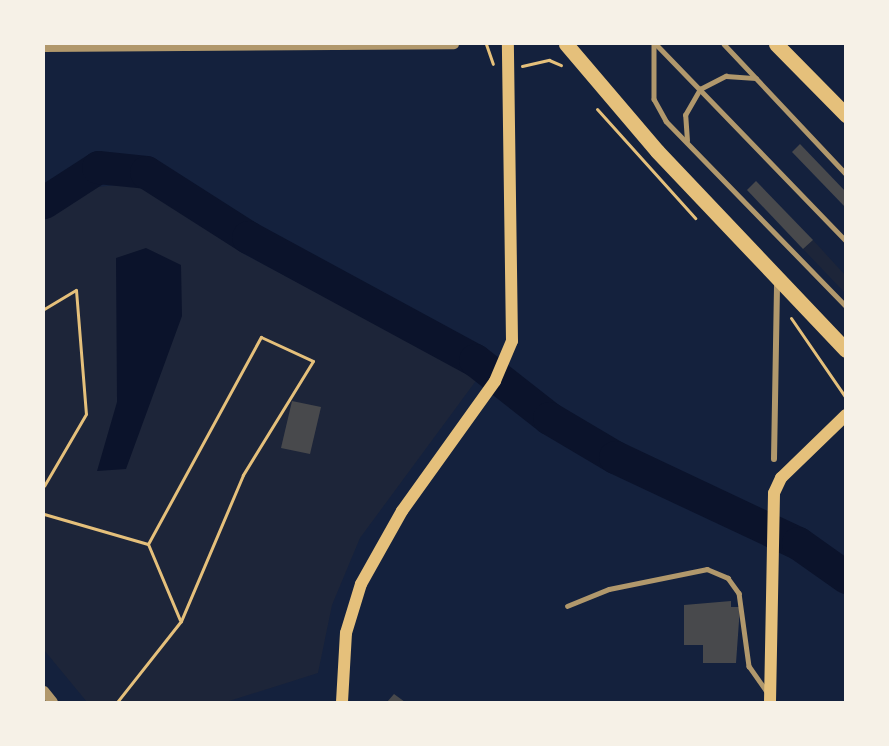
<!DOCTYPE html>
<style>
body{margin:0}
#map{position:relative;width:889px;height:746px;overflow:hidden;background:#14213d;font-family:"Fira Sans Condensed",sans-serif}
div>[style]{position:absolute}
[style*='--x']{left:calc(var(--x)*1px);top:calc(var(--y)*1px);width:calc(var(--w)*1px);rotate:calc(var(--a)*1deg)}
.green>*{inset:0;background:#1d2539}
.water>*{inset:0;background:#0b132b}
.river>*{height:33px;margin:-16.5px;padding:0 16.5px;transform-origin:16.5px;border-radius:16.5px;background:#0b132b}
.building>*{inset:0;background:#48494c}
.path>*{height:3px;margin:-1.5px;padding:0 1.5px;transform-origin:1.5px;border-radius:1.5px;background:#e5c07b}
.service>*{height:4.5px;margin:-2.25px;padding:0 2.25px;transform-origin:2.25px;border-radius:2.25px;background:#b1986c}
.minor>*{height:6px;margin:-3px;padding:0 3px;transform-origin:3px;border-radius:3px;background:#b1986c}
.tertiary>*{height:10px;margin:-5px;padding:0 5px;transform-origin:5px;border-radius:5px;background:#b1986c}
.secondary>*{height:12px;margin:-6px;padding:0 6px;transform-origin:6px;border-radius:6px;background:#e5c07b}
.trunk>*{height:15px;margin:-7.5px;padding:0 7.5px;transform-origin:7.5px;border-radius:7.5px;background:#e5c07b}
span{translate:-50% -50%;white-space:nowrap;text-align:center;line-height:1.15;-webkit-text-stroke:6px #f6f1e7;paint-order:stroke}
.frame{position:absolute;inset:0;border:45px solid #f6f1e7;pointer-events:none}
</style>
<div id="map">
<div class="green">
<div style="clip-path:polygon(135px 183px,244px 254px,478px 378px,360px 538px,332px 605px,318px 673px,226px 702px,87px 702px,44px 650px,44px 221px,80px 189px)"></div>
<div style="clip-path:polygon(813px 240px,845px 275px,845px 293px,803px 249px)"></div>
</div>
<div class="water">
<div style="clip-path:polygon(146px 248px,181px 265px,182px 316px,126px 469px,97px 471px,117px 402px,116px 258px)"></div>
</div>
<div class="river">
<div style="--x:44;--y:202;--w:64;--a:-32.9"></div>
<div style="--x:98;--y:167;--w:48;--a:5.9"></div>
<div style="--x:146;--y:172;--w:121;--a:32.5"></div>
<div style="--x:248;--y:237;--w:258;--a:28.5"></div>
<div style="--x:475;--y:360;--w:94;--a:38.1"></div>
<div style="--x:549;--y:418;--w:77;--a:30.6"></div>
<div style="--x:615;--y:457;--w:202;--a:25.2"></div>
<div style="--x:798;--y:543;--w:59;--a:35.3"></div>
</div>
<div class="building">
<div style="clip-path:polygon(800px 144px,846px 192px,846px 208px,792px 152px)"></div>
<div style="clip-path:polygon(756px 181px,813px 240px,803px 249px,747px 190px)"></div>
<div style="clip-path:polygon(292px 401px,321px 407px,310px 454px,281px 448px)"></div>
<div style="clip-path:polygon(731px 601px,731px 607px,740px 607px,736px 663px,703px 663px,703px 645px,684px 645px,684px 605px)"></div>
<div style="clip-path:polygon(394px 694px,405px 702px,387px 702px)"></div>
</div>
<div class="path">
<div style="--x:486;--y:44;--w:21;--a:71"></div>
<div style="--x:522;--y:66;--w:28;--a:-13"></div>
<div style="--x:549;--y:60;--w:13;--a:23"></div>
<div style="--x:597;--y:109;--w:147;--a:48"></div>
<div style="--x:44;--y:309;--w:37;--a:-31"></div>
<div style="--x:76;--y:290;--w:124;--a:85.4"></div>
<div style="--x:86;--y:414;--w:83;--a:120.3"></div>
<div style="--x:791;--y:318;--w:97;--a:55.5"></div>
<div style="--x:44;--y:514;--w:108;--a:16.1"></div>
<div style="--x:148;--y:544;--w:236;--a:-61.4"></div>
<div style="--x:261;--y:337;--w:57;--a:24.8"></div>
<div style="--x:313;--y:361;--w:134;--a:121.6"></div>
<div style="--x:243;--y:475;--w:159;--a:113"></div>
<div style="--x:181;--y:621;--w:103;--a:128.3"></div>
<div style="--x:148;--y:544;--w:82;--a:67.2"></div>
</div>
<div class="service">
<div style="--x:654;--y:44;--w:55;--a:90"></div>
<div style="--x:654;--y:99;--w:25;--a:61"></div>
<div style="--x:666;--y:121;--w:258;--a:45.8"></div>
<div style="--x:656;--y:44;--w:274;--a:46"></div>
<div style="--x:724;--y:44;--w:178;--a:46.8"></div>
<div style="--x:687;--y:141;--w:26;--a:-94"></div>
<div style="--x:685;--y:115;--w:30;--a:-60"></div>
<div style="--x:700;--y:89;--w:29;--a:-27"></div>
<div style="--x:726;--y:76;--w:30;--a:4"></div>
<div style="--x:567;--y:606;--w:45;--a:-22"></div>
<div style="--x:609;--y:589;--w:100;--a:-11.5"></div>
<div style="--x:707;--y:569;--w:23;--a:23"></div>
<div style="--x:728;--y:578;--w:19;--a:54"></div>
<div style="--x:739;--y:593;--w:74;--a:82.2"></div>
<div style="--x:749;--y:666;--w:32;--a:55"></div>
</div>
<div class="minor">
<div style="--x:774;--y:459;--w:177;--a:-89"></div>
</div>
<div class="tertiary">
<div style="--x:44;--y:47;--w:410;--a:-0.4"></div>
<div style="--x:44;--y:691;--w:14;--a:51"></div>
</div>
<div class="secondary">
<div style="--x:342;--y:702;--w:69;--a:-86.7"></div>
<div style="--x:346;--y:633;--w:51;--a:-73"></div>
<div style="--x:361;--y:584;--w:84;--a:-60.7"></div>
<div style="--x:402;--y:511;--w:160;--a:-54.4"></div>
<div style="--x:495;--y:381;--w:43;--a:-67"></div>
<div style="--x:512;--y:341;--w:297;--a:-90.8"></div>
<div style="--x:770;--y:702;--w:209;--a:-88.9"></div>
<div style="--x:774;--y:493;--w:17;--a:-65"></div>
<div style="--x:781;--y:478;--w:91;--a:-44.1"></div>
</div>
<div class="trunk">
<div style="--x:566;--y:44;--w:140;--a:49.6"></div>
<div style="--x:657;--y:151;--w:274;--a:46.5"></div>
<div style="--x:776;--y:44;--w:100;--a:45.4"></div>
</div>
<div class="frame"></div>
</div>
